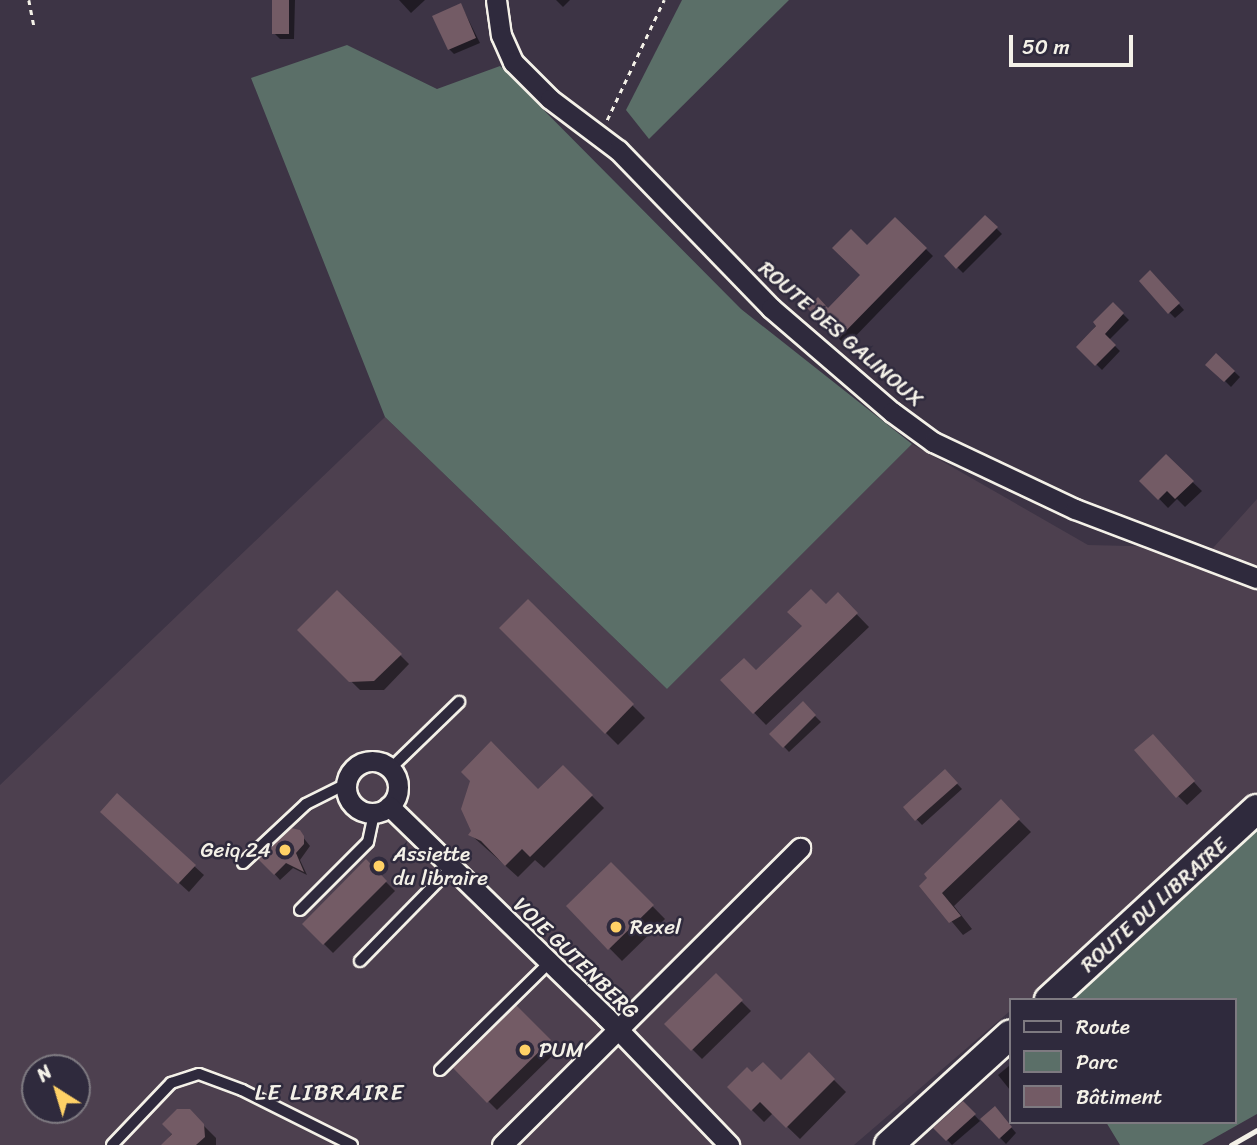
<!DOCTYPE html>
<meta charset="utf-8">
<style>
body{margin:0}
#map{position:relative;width:1257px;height:1145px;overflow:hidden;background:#3d3445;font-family:Sriracha,sans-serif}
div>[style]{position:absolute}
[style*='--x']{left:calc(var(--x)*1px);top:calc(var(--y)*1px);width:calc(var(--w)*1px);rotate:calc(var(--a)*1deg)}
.built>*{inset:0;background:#4d404f}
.green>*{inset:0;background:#5b6f68}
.shadow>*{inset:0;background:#0007}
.building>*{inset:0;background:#735b65}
.path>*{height:2.5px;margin-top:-1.25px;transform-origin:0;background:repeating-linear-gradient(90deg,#f4f1e8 0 5px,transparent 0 10px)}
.roads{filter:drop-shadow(2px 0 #f4f1e8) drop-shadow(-2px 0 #f4f1e8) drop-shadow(0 2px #f4f1e8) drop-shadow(0 -2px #f4f1e8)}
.lane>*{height:10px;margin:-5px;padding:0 5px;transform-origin:5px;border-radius:5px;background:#2f2a3d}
.street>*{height:19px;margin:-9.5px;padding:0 9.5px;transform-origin:9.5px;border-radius:9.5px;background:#2f2a3d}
.street>.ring{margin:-9.5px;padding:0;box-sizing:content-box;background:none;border:19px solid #2f2a3d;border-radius:50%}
.secondary>*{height:28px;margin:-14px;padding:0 14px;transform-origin:14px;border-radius:14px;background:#2f2a3d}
.rail>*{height:5px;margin:-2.5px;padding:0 2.5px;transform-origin:2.5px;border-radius:2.5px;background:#f4f1e8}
.dots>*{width:19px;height:19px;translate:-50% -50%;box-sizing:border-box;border:4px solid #2f2a3d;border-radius:50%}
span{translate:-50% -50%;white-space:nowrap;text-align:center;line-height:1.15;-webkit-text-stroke:5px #2f2a3d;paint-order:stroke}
.street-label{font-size:21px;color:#f4f1e8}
.poi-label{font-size:21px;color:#f4f1e8}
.right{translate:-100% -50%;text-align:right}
.left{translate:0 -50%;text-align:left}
.neighbourhood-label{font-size:23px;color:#f4f1e8;letter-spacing:2px}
.legend{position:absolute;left:1009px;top:998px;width:228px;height:126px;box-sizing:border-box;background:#2f2a3d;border:2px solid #7e7a81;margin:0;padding:9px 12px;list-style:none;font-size:21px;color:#f4f1e8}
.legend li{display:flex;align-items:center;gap:14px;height:35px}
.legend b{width:35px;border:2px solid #7e7a81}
.north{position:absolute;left:21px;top:1054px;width:70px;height:70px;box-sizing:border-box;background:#2f2a3d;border:2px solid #7e7a81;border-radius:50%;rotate:323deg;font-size:19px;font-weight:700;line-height:28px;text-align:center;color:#f4f1e8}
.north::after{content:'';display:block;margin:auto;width:24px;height:32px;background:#ffd166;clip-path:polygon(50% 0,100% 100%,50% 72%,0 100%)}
.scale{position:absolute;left:1009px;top:35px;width:124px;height:32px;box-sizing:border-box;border:4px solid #f4f1e8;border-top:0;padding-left:9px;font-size:21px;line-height:24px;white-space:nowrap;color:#f4f1e8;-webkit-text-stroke:5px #2f2a3d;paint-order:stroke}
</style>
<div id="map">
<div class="built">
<div style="clip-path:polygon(evenodd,385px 417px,667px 689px,912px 444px,1088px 545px,1213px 548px,1257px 499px,1257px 826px,1070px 1000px,1010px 1000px,1010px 1011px,854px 1145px,0 1145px,0 785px,385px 417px,35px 1068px,77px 1068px,77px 1110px,35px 1110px,35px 1068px)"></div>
</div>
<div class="green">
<div style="clip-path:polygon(682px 0,789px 0,649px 139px,626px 110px)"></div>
<div style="clip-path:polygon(347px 45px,437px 89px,500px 66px,741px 309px,912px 444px,667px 689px,385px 417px,251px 78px)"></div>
<div style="clip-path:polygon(1257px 826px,1257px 1114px,1202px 1145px,1120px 1145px,1106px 1122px,1234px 1122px,1234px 1000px,1070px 1000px)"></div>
</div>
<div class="shadow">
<div style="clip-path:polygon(274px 0,295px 0,294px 39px,280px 39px,274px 33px)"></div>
<div style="clip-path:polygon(399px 0,425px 0,411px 13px)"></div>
<div style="clip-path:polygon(556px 0,570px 0,563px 7px)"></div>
<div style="clip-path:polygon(461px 5px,480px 43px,454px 54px,449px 49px)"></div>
<div style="clip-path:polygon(985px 217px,1002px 234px,963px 273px,946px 256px)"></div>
<div style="clip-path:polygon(895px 219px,933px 256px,846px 346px,810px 308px,828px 310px,862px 275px,867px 247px)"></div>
<div style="clip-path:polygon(1156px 278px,1184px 310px,1175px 318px,1169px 312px)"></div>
<div style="clip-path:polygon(1113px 304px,1129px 320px,1109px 340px,1120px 351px,1102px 370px,1079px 347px)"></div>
<div style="clip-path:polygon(1217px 355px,1240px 377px,1231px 387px,1208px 364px)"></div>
<div style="clip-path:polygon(1166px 457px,1202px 491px,1185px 507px,1177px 499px,1168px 508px,1142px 481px)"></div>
<div style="clip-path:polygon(337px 592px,409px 664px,384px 690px,360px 690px,299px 630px)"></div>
<div style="clip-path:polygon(838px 595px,869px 627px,766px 725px,723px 680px,756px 673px)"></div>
<div style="clip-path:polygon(528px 601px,645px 718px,618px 745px,501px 628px)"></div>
<div style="clip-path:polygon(803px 704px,821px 722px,789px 752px,772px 734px)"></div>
<div style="clip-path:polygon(1162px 746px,1202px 791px,1187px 805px,1178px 796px)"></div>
<div style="clip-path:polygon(563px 767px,604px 808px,544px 868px,535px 860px,518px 877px,471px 835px,538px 791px)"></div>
<div style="clip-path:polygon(945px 771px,962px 789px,922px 825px,905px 807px)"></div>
<div style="clip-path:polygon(1013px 814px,1031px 832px,954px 906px,972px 929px,963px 935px,922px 886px)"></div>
<div style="clip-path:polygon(111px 821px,194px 866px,204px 875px,189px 892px)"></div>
<div style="clip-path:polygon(302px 836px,310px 846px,300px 860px,307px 875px,293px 868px,280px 880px,261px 859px)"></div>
<div style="clip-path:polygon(366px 862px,395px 891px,333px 953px,304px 924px)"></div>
<div style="clip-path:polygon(611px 864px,665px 919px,622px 961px,568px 906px)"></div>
<div style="clip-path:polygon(716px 976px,751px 1011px,702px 1059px,667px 1024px)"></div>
<div style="clip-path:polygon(516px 1008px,558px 1050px,497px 1110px,455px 1068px)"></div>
<div style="clip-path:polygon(809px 1055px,846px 1092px,800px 1139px,773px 1113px,764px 1122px,729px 1087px,752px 1075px,781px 1082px)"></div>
<div style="clip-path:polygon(1010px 1065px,1010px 1090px,998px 1075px)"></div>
<div style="clip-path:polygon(963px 1103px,980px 1121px,952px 1145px,936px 1128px)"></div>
<div style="clip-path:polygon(189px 1111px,216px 1138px,216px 1145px,163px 1145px)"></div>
<div style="clip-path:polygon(1000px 1114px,1016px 1133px,1006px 1144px,982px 1119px)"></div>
</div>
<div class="building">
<div style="clip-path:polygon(272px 0,289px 0,289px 34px,272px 34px)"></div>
<div style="clip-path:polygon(461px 3px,476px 38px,448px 50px,432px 16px)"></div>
<div style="clip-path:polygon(985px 215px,998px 227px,956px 269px,944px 256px)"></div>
<div style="clip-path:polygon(895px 217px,927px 248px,838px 339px,807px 308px,818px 297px,828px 308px,860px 275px,832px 248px,851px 229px,867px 245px)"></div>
<div style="clip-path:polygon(1150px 270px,1180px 303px,1168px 314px,1139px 281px)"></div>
<div style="clip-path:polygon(1113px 302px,1124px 313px,1105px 334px,1116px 345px,1095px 366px,1076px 347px,1096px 326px,1093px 322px)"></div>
<div style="clip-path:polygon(1216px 353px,1235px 371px,1224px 382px,1205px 365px)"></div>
<div style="clip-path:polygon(1166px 454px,1194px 481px,1175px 499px,1167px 491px,1158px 500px,1139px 481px)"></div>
<div style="clip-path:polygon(811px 589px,826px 604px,838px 592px,858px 613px,753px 714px,720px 680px,744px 658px,756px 670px,802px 626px,787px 612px)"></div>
<div style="clip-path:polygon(337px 590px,402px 654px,374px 681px,349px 682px,297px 630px)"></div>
<div style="clip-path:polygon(528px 599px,634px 704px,605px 734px,499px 628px)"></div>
<div style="clip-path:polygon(803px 701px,816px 715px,783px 748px,769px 734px)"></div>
<div style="clip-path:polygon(1153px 734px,1195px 781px,1176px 798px,1134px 750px)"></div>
<div style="clip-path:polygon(491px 741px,538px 789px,563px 765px,593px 795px,530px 857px,522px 849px,505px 866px,481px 841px,468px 835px,471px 831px,461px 809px,470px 781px,461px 772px)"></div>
<div style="clip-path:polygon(945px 769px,958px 783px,915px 821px,903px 807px)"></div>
<div style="clip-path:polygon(117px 793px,196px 865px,178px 884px,100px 812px)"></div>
<div style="clip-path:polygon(1001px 799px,1020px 819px,942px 893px,961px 916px,949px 923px,919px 886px,927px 878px,924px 874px)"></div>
<div style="clip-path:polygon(291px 828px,300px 830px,304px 836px,304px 844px,296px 853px,304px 872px,286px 863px,274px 875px,258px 859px)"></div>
<div style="clip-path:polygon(366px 859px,387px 881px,323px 945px,302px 924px)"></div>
<div style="clip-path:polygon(611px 862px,654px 905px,608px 950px,566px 906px)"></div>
<div style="clip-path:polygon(716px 973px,743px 1000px,691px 1051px,664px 1024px)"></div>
<div style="clip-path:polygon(516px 1005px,551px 1040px,487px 1103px,453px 1068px)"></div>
<div style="clip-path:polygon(809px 1052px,835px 1079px,786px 1128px,760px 1102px,751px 1111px,727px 1087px,747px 1067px,752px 1072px,763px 1062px,781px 1080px)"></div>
<div style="clip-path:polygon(963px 1101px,976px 1114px,946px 1141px,933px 1128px)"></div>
<div style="clip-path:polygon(995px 1106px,1012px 1127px,999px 1139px,980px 1119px)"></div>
<div style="clip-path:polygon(177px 1109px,190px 1109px,204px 1124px,205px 1137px,196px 1145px,161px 1145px,172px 1134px,162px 1124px)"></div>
</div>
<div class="path">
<div style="--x:29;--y:0;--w:26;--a:79"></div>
<div style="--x:607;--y:120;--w:133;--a:-64.6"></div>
</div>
<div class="roads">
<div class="lane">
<div style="--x:391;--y:768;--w:95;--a:-44.1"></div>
<div style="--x:243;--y:863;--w:86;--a:-43.1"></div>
<div style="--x:306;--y:804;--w:45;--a:-26.6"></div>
<div style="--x:300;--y:910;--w:96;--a:-45"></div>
<div style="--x:368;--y:842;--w:30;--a:-78"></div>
<div style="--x:360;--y:961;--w:130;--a:-45.6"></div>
<div style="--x:440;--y:1070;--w:153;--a:-44.5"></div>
<div style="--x:112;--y:1145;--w:86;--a:-46.4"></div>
<div style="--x:171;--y:1083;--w:29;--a:-18"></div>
<div style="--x:199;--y:1074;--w:46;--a:20.4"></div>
<div style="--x:242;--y:1090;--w:123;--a:26.6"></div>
</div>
<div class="street">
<div style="--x:496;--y:0;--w:35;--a:82"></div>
<div style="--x:501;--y:35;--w:30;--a:66"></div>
<div style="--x:513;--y:62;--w:52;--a:45"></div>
<div style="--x:550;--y:99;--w:85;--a:36.9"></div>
<div style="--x:618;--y:150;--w:220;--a:45.9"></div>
<div style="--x:771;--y:308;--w:160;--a:40.7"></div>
<div style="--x:892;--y:412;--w:51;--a:36.2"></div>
<div style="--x:933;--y:442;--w:157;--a:25.3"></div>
<div style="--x:1075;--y:509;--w:195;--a:20.8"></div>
<div class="ring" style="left:346px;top:761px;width:33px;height:33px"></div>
<div style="--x:389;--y:806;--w:303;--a:44.2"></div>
<div style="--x:606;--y:1017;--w:178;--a:46.1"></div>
<div style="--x:502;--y:1145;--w:421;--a:-44.9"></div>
</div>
<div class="secondary">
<div style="--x:1049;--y:1000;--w:282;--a:-42.6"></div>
<div style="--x:889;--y:1145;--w:164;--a:-42.3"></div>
</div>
</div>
<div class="rail">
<div style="--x:1231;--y:1145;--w:30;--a:-30"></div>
</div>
<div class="dots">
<div style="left:285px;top:850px;background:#ffd166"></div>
<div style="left:379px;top:866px;background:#ffd166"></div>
<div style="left:616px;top:927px;background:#ffd166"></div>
<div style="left:525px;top:1050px;background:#ffd166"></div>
</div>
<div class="street-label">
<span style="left:841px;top:334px;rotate:41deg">ROUTE DES GALINOUX</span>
<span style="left:1154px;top:905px;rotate:-42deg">ROUTE DU LIBRAIRE</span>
<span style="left:576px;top:958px;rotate:44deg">VOIE GUTENBERG</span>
</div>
<div class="poi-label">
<span class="right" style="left:271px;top:850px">Geiq 24</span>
<span class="left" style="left:393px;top:866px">Assiette<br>du libraire</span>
<span class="left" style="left:630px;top:927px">Rexel</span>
<span class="left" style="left:539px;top:1050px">PUM</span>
</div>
<div class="neighbourhood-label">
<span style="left:330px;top:1093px">LE LIBRAIRE</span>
</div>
<ul class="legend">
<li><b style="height:9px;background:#2f2a3d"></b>Route</li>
<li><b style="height:19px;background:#5b6f68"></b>Parc</li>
<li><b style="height:19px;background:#735b65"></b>Bâtiment</li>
</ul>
<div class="north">N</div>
<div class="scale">50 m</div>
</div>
